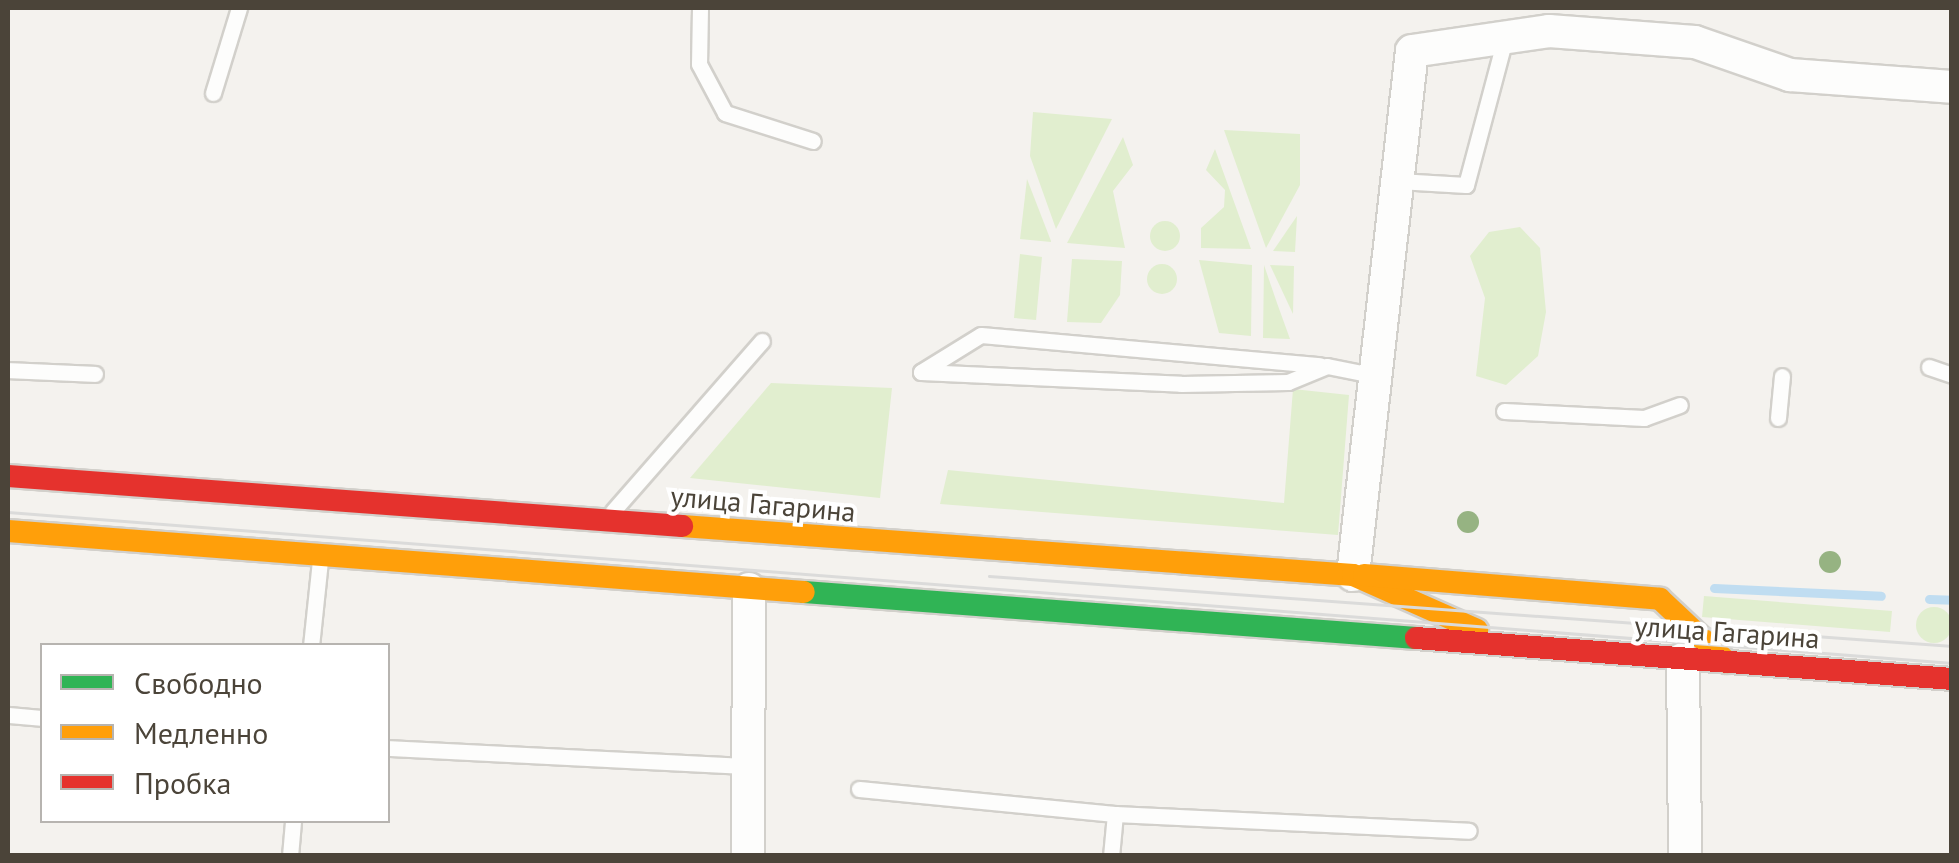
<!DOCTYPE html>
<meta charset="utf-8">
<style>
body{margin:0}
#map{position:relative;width:1959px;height:863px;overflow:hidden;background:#f4f2ee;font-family:"PT Sans",sans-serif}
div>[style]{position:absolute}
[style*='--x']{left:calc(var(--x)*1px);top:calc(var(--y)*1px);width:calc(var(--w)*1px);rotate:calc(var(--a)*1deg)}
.green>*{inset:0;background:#e1eecf}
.round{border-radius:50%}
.stream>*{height:9px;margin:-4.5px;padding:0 4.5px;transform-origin:4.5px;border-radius:4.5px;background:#c0ddf1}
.roads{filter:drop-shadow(2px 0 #d2d0cb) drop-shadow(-2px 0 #d2d0cb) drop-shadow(0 2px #d2d0cb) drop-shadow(0 -2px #d2d0cb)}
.lane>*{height:15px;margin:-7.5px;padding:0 7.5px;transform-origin:7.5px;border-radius:7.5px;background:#fdfdfc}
.street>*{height:32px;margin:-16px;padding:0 16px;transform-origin:16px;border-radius:16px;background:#fdfdfc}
.fast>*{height:22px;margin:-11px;padding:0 11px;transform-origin:11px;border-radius:11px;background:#30b455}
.slow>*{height:22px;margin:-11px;padding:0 11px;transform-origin:11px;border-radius:11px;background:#ff9f0a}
.jam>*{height:22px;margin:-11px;padding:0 11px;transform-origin:11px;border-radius:11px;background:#e5322d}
.tram>*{height:2.5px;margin:-1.25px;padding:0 1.25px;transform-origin:1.25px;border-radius:1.25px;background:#dbdbda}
.trees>*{width:22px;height:22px;margin:-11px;border-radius:50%;background:#96b382}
span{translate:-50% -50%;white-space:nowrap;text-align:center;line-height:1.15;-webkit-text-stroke:8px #fff;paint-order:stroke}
.street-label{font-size:28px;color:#4b4439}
.frame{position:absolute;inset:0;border:10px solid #4b4439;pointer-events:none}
.legend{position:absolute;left:40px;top:643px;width:350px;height:180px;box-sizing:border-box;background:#fff;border:2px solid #b7b4b0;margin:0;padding:12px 18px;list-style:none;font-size:30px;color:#4b4439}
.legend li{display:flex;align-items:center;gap:20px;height:50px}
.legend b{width:50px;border:2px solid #b7b4b0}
</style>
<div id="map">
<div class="green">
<div style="clip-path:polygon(1033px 112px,1112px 119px,1056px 229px,1030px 156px)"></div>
<div style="clip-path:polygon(1224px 130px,1300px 134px,1300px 185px,1266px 248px)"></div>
<div style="clip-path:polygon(1123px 137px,1133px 165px,1113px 191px,1125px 248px,1067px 243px)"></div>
<div style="clip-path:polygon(1215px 149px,1251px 249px,1201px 248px,1201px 228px,1224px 207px,1225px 190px,1206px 170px)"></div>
<div style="clip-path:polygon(1027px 179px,1051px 241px,1051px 242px,1020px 239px)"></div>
<div style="clip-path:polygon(1297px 216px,1295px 252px,1273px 251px)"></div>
<div class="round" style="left:1150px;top:221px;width:30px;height:30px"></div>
<div style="clip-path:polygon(1520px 227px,1540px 248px,1546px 312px,1538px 356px,1506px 385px,1476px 376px,1485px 298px,1470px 256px,1489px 232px)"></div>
<div style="clip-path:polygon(1020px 254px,1042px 257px,1036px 320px,1014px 318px)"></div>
<div style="clip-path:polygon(1072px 259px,1122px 261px,1120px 295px,1101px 323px,1067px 322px)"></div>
<div style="clip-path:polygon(1199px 260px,1252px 265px,1251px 336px,1219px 333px)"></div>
<div class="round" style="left:1147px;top:264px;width:30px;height:30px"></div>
<div style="clip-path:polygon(1264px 265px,1277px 303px,1290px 339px,1263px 338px)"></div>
<div style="clip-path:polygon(1270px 265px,1294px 266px,1293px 314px)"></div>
<div style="clip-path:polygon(771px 383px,892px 388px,880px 498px,690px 478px)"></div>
<div style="clip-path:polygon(1293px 389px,1349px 395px,1338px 535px,940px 504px,948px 470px,1284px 503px)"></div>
<div style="clip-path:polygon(1704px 596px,1892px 611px,1890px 632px,1702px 617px)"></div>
<div class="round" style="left:1916px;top:607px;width:36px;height:36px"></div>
</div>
<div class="stream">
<div style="--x:1714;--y:588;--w:167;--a:2.7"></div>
<div style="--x:1929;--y:599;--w:23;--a:2"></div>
</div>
<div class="roads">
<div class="lane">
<div style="--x:700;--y:8;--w:56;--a:91"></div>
<div style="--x:699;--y:64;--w:55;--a:62"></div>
<div style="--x:725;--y:113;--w:92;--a:17.7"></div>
<div style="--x:213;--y:93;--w:89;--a:-73"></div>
<div style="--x:1398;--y:181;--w:68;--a:3.4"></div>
<div style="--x:1466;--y:185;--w:148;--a:-75.1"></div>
<div style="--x:1929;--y:367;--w:24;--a:19"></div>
<div style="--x:8;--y:370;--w:87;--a:2.6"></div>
<div style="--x:921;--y:372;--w:260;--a:2.6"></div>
<div style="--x:1181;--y:384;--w:107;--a:-1.1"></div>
<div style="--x:1288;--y:382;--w:42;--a:-22.3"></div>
<div style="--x:1327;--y:366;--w:46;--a:11.3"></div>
<div style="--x:921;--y:372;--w:70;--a:-31.7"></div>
<div style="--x:981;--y:335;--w:340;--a:5.1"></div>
<div style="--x:1504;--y:411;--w:140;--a:2.9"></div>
<div style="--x:1644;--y:418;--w:38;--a:-20"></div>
<div style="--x:1778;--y:418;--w:42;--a:-84.6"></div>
<div style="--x:613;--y:511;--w:226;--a:-48.8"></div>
<div style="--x:311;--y:646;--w:86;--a:-84"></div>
<div style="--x:8;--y:715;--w:34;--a:5"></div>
<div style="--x:388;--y:748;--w:360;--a:2.9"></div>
<div style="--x:859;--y:789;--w:257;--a:5.6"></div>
<div style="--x:1115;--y:814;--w:42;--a:95.4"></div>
<div style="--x:1115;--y:814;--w:354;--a:2.7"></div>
<div style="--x:290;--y:856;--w:36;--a:-85"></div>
</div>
<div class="street">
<div style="--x:1353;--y:575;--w:527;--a:-83.58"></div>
<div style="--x:1412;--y:51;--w:138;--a:-8.3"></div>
<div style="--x:1549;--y:31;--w:146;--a:4.3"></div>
<div style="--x:1695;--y:42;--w:101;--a:19.2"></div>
<div style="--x:1790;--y:75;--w:162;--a:4.2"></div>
<div style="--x:1683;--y:659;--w:197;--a:89.4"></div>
<div style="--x:748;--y:856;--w:267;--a:-89.8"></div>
</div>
<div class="fast">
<div style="--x:804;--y:592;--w:614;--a:4.3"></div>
</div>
<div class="slow">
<div style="--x:682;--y:526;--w:673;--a:4.18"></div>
<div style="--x:1353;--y:575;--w:136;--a:23.9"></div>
<div style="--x:8;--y:531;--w:798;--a:4.38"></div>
<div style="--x:1364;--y:575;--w:297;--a:4.6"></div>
<div style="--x:1660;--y:599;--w:92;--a:43.2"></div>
</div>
<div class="jam">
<div style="--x:8;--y:476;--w:676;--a:4.24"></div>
<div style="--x:1416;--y:638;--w:538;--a:4.37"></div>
</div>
</div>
<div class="tram">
<div style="--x:8;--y:512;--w:1950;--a:4.44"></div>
<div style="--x:989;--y:576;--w:966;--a:4.16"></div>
</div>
<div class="trees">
<div style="left:1468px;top:522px"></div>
<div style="left:1830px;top:562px"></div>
</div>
<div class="street-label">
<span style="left:763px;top:504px;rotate:5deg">улица Гагарина</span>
<span style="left:1727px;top:632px;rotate:4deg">улица Гагарина</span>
</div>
<div class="frame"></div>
<ul class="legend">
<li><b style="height:12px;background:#30b455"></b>Свободно</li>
<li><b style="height:12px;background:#ff9f0a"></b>Медленно</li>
<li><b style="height:12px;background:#e5322d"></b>Пробка</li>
</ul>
</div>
